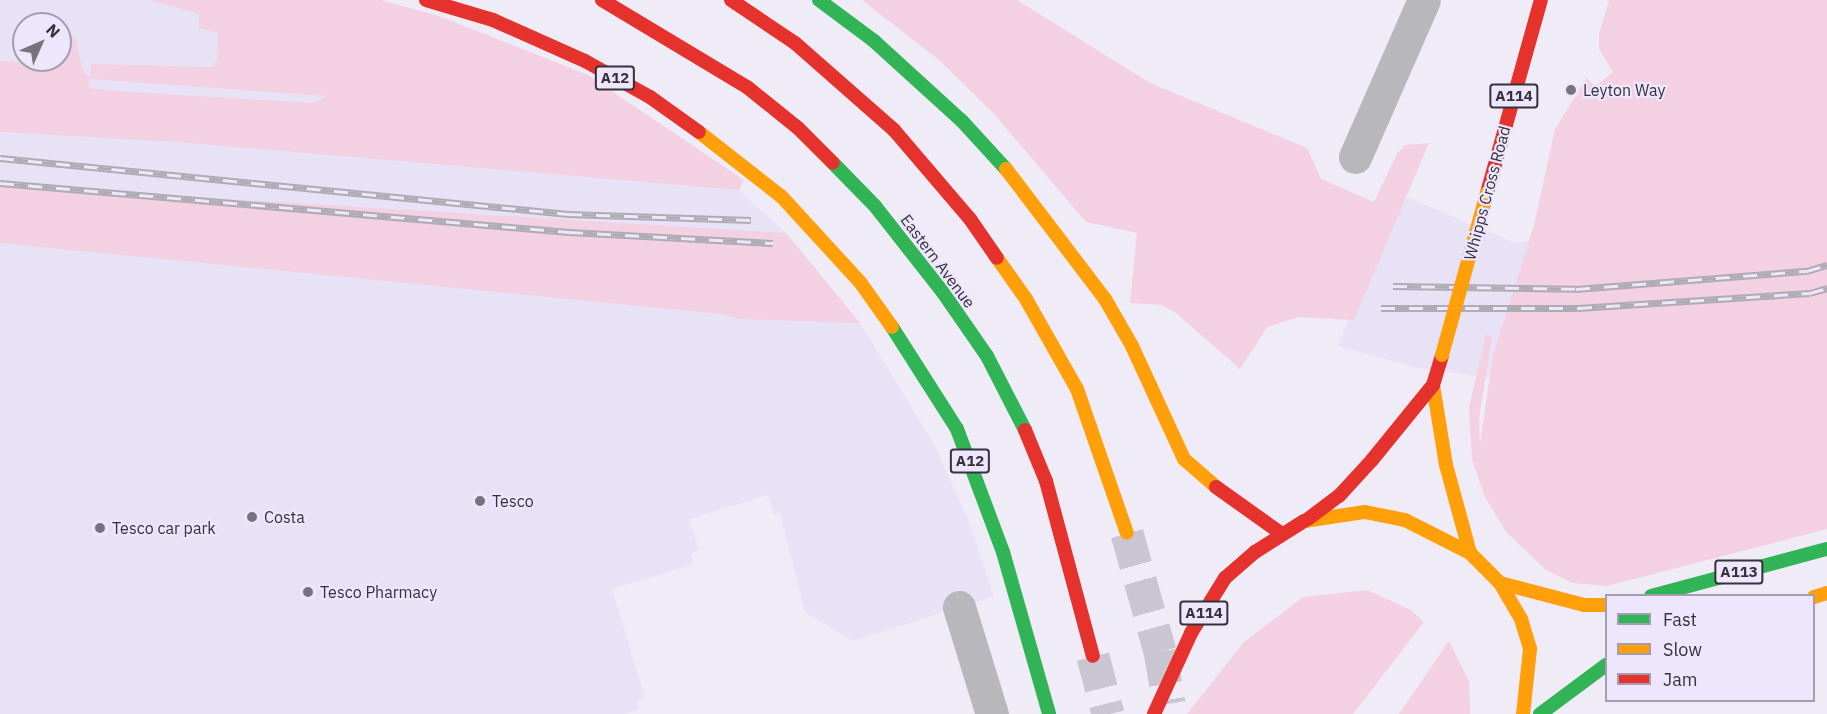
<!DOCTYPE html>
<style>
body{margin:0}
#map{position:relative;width:1827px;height:714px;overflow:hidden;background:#efebf7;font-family:"IBM Plex Sans",sans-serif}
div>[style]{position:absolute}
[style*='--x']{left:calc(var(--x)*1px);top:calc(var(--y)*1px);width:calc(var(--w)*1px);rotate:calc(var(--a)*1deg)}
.built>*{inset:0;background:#e8e2f7}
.green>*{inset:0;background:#f4d0e3}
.highway-tunnel>*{height:33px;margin-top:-16.5px;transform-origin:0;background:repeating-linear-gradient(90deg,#cac6d1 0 33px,transparent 0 49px)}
.street>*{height:33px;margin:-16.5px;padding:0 16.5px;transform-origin:16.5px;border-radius:16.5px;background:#b7b7bc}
.fast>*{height:14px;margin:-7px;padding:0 7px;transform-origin:7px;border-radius:7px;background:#30b455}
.slow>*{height:14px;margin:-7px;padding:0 7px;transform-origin:7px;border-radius:7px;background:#ff9f0a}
.jam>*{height:14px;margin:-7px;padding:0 7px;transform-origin:7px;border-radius:7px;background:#e5322d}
.rail>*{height:7px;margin-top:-3.5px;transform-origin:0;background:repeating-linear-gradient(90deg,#ede6fc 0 14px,#aeacb2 0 28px);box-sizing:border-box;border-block:2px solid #aeacb2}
.slow-bridge>*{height:14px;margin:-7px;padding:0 7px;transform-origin:7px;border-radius:7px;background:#ff9f0a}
.dots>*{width:16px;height:16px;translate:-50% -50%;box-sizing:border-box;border:3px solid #ede6fc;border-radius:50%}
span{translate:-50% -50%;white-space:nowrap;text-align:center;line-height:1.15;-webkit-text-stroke:4.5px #ede6fc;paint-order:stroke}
.shield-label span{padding:2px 4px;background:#ede6fc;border:2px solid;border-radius:4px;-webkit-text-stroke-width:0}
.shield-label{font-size:15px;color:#35323b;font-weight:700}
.poi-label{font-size:16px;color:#35323b}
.left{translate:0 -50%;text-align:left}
.street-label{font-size:16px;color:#35323b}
.legend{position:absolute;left:1605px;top:594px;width:210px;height:108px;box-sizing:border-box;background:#ede6fc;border:2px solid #a39eaf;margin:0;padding:8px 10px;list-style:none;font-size:18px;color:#35323b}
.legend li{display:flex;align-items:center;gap:12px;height:30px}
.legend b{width:30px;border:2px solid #a39eaf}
.north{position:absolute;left:12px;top:12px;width:60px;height:60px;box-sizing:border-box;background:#ede6fc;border:2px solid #a39eaf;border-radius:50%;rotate:45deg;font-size:16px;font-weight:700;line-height:24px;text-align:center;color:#35323b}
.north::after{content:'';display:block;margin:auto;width:21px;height:27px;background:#76737d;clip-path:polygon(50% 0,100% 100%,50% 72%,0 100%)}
</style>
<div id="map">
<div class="built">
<div style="clip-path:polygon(evenodd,0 0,380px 0,739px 190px,786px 233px,860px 323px,934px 444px,969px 522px,994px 596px,853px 641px,805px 612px,780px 513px,774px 515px,768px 495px,689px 519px,699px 550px,690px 553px,694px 564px,612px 589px,645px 697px,637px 701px,639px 709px,625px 714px,0 714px,0 0,24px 24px,60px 24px,60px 60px,24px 60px,24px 24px)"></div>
<div style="clip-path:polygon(1399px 194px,1513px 242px,1661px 240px,1494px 378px,1418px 368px,1338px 346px)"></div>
</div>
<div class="green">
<div style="clip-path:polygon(evenodd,150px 0,380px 0,439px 16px,588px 75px,744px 180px,739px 190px,178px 142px,0 132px,0 61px,50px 63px,51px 60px,60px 60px,60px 32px,76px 38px,82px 69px,90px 78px,91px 64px,212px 67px,217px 61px,218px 33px,199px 28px,199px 14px,150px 0,90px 79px,327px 96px,313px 103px,113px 91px,89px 88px,90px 79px)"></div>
<div style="clip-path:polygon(862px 0,1017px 0,1150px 83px,1307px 148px,1321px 179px,1374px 202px,1397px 154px,1405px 145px,1429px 143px,1354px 320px,1299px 317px,1267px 327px,1240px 369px,1176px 313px,1162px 305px,1130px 303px,1137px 233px,1086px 222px,994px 114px,939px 60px)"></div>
<div style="clip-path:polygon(1609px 0,1827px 0,1827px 529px,1607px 586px,1573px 583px,1546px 570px,1506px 532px,1485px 497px,1472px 460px,1469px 407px,1486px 335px,1492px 337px,1479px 419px,1480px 444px,1493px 355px,1534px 225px,1555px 129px,1587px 78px,1595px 87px,1613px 72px,1599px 49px,1599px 34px)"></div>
<div style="clip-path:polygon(0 185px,786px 233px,860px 323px,741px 319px,721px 314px,0 243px)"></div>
<div style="clip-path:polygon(1367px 590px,1411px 610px,1424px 622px,1353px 714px,1187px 714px,1244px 642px,1303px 597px)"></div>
<div style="clip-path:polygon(1449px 641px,1469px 681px,1470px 714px,1399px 714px)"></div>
</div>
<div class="highway-tunnel">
<div style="--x:1127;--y:533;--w:123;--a:74.4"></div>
<div style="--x:1160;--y:651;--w:53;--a:80.2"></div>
<div style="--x:1093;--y:656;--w:60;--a:75.5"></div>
</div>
<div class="street">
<div style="--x:1355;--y:157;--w:171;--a:-66.3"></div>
<div style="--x:959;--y:607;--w:112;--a:72.9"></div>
</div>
<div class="fast">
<div style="--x:819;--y:0;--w:69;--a:36.7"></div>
<div style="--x:874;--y:41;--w:119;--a:42.3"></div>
<div style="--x:962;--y:121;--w:65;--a:47.5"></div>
<div style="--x:833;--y:163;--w:60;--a:45.7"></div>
<div style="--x:875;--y:206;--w:108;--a:51.8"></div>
<div style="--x:942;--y:291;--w:79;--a:55.3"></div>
<div style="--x:987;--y:356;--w:83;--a:62.8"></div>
<div style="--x:892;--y:327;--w:121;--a:57.5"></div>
<div style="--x:957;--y:429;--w:131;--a:69.5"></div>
<div style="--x:1003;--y:552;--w:168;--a:74.1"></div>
<div style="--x:1651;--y:596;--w:182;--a:-15"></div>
<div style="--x:1540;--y:714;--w:82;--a:-36.6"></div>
</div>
<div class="slow">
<div style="--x:699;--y:132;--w:105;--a:38.1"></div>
<div style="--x:782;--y:197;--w:115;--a:47.5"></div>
<div style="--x:860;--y:282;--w:55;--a:54.6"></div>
<div style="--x:1006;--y:169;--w:163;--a:52.7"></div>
<div style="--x:1105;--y:299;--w:54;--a:60.1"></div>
<div style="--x:1132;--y:346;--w:124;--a:65.3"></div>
<div style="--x:1184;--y:459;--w:43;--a:41.2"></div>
<div style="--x:997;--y:258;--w:50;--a:54.7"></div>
<div style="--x:1026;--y:299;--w:103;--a:60.5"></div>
<div style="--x:1077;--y:389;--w:152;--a:70.9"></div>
<div style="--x:1433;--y:385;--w:81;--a:80.8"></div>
<div style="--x:1446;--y:465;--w:91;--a:74.7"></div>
<div style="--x:1304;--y:521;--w:62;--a:-8.4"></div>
<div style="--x:1365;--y:512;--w:41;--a:11.3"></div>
<div style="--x:1405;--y:520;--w:73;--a:26.9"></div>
<div style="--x:1470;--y:553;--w:42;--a:45"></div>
<div style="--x:1500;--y:583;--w:42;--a:59.7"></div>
<div style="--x:1521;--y:619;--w:31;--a:73"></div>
<div style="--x:1530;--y:649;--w:65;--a:96.1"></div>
<div style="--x:1500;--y:583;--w:87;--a:14.7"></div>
<div style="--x:1584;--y:605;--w:22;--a:0"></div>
<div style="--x:1814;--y:597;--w:14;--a:-17"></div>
</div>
<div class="jam">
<div style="--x:426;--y:0;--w:70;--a:16.6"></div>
<div style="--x:493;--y:20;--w:101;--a:24"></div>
<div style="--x:585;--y:61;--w:74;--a:29"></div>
<div style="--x:650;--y:97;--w:60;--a:35.5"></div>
<div style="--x:602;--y:0;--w:169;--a:31"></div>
<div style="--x:747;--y:87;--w:65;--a:38.8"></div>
<div style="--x:798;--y:128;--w:49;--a:45"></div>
<div style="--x:731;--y:0;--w:77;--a:33.9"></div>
<div style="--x:795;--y:43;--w:132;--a:41.3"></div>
<div style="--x:894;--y:130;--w:117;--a:49.5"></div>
<div style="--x:970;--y:219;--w:47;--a:55.3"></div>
<div style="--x:1487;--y:193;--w:200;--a:-74.4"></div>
<div style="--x:1025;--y:430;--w:55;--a:67.6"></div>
<div style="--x:1046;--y:481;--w:181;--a:75"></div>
<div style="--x:1216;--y:487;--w:81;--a:35.5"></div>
<div style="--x:1308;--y:519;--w:39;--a:-37"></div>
<div style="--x:1339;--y:496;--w:49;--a:-47.5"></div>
<div style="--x:1372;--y:460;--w:97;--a:-50.9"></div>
<div style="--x:1433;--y:385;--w:31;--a:-73"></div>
<div style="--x:1154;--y:714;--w:89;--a:-65.4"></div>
<div style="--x:1191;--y:633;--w:65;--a:-58.3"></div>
<div style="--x:1225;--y:578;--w:40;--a:-41"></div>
<div style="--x:1255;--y:552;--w:58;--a:-32.3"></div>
</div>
<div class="rail">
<div style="--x:0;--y:158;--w:571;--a:5.63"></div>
<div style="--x:568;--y:214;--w:183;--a:1.9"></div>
<div style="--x:0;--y:183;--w:571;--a:4.92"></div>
<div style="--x:569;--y:232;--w:204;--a:3.1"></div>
<div style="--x:1393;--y:286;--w:183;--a:0.9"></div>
<div style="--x:1576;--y:289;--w:232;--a:-4.5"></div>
<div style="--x:1807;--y:271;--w:21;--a:-17"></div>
<div style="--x:1381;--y:308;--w:197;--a:0"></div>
<div style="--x:1578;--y:308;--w:232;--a:-3.7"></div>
<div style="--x:1810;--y:293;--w:18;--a:-16"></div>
</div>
<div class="slow-bridge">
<div style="--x:1442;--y:355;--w:168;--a:-74.5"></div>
</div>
<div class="dots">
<div style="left:1571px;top:90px;background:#76737d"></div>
<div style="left:480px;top:501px;background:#76737d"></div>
<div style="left:252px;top:517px;background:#76737d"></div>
<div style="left:100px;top:528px;background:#76737d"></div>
<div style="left:308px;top:592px;background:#76737d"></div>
</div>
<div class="shield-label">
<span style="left:615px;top:78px">A12</span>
<span style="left:1514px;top:96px">A114</span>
<span style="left:970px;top:461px">A12</span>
<span style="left:1739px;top:572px">A113</span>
<span style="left:1204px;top:613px">A114</span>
</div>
<div class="poi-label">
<span class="left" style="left:1583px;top:90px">Leyton Way</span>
<span class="left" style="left:492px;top:501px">Tesco</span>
<span class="left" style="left:264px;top:517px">Costa</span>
<span class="left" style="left:112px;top:528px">Tesco car park</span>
<span class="left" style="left:320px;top:592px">Tesco Pharmacy</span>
</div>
<div class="street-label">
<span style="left:1487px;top:193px;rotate:-75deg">Whipps Cross Road</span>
<span style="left:938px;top:261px;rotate:53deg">Eastern Avenue</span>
</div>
<ul class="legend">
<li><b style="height:8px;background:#30b455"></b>Fast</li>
<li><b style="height:8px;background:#ff9f0a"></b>Slow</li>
<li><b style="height:8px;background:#e5322d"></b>Jam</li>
</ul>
<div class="north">N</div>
</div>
